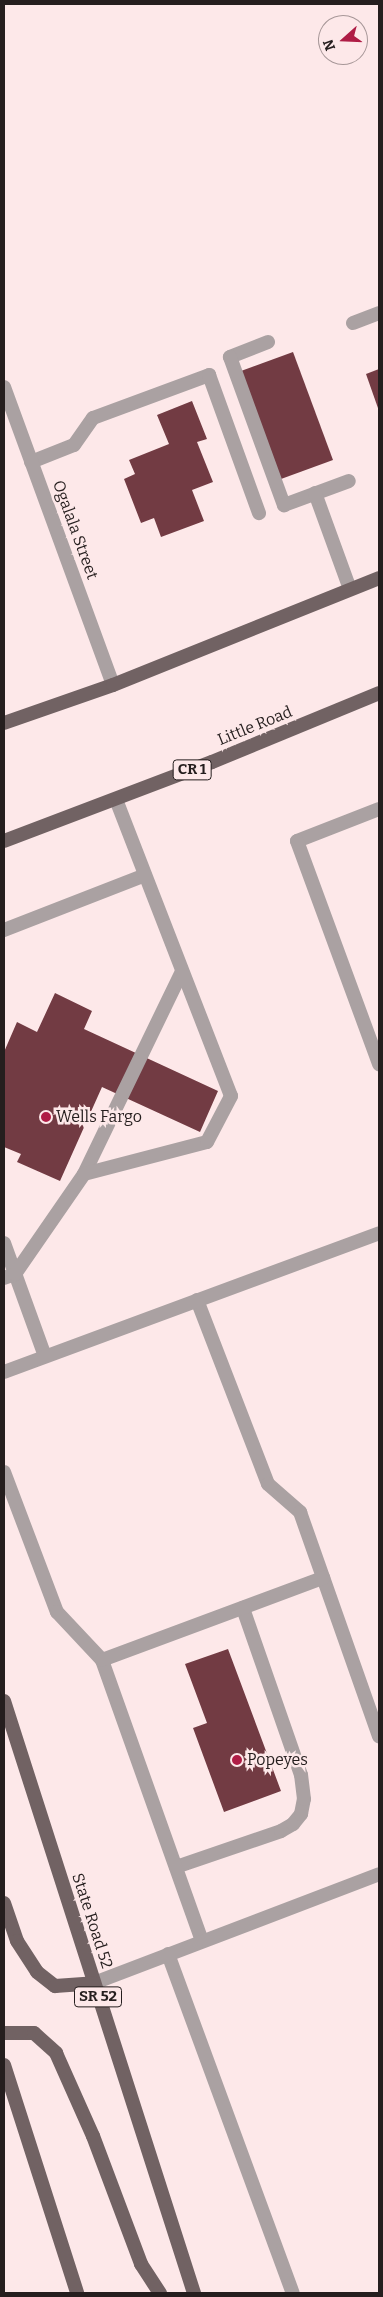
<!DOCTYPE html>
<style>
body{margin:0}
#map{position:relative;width:383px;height:2297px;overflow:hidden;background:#fde8e9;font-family:Bitter,serif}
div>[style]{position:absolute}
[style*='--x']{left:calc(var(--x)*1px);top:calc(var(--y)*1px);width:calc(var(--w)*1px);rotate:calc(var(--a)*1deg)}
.building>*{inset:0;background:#723b43}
.service>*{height:14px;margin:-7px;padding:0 7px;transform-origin:7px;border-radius:7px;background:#aaa1a2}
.minor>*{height:14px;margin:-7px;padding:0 7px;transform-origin:7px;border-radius:7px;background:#aaa1a2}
.primary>*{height:14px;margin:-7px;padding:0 7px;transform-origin:7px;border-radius:7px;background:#716263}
.dots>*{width:14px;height:14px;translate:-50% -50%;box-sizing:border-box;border:2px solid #fde8e9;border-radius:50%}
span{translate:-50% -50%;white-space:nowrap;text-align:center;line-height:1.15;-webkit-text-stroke:5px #fde8e9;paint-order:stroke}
.shield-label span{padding:1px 4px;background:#fde8e9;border:1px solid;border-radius:4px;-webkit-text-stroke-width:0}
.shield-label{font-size:15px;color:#251e1e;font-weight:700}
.street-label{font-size:16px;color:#251e1e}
.poi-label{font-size:16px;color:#251e1e}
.left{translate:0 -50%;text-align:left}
.frame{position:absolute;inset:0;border:5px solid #251e1e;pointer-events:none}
.north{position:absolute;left:318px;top:15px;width:50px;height:50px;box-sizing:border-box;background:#fde8e9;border:1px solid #a79798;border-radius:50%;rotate:250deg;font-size:14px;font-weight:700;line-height:20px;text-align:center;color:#251e1e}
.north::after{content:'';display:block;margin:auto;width:18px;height:22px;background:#af1c45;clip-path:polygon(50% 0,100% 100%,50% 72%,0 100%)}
</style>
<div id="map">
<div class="building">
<div style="clip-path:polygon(293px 352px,333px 460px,281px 479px,241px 371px)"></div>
<div style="clip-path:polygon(379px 369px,379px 411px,366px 374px)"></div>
<div style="clip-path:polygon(192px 401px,207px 439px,197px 442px,213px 482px,192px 490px,204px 521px,161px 537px,154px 518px,141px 523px,124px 479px,135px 474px,129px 460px,169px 444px,157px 415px)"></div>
<div style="clip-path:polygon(55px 993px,92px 1011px,84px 1029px,218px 1091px,200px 1132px,102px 1087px,60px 1181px,17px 1162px,21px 1154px,4px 1147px,4px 1052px,17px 1022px,37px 1032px)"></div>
<div style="clip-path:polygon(228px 1649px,281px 1791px,224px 1812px,193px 1728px,207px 1723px,185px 1664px)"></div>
</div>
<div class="service">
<div style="--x:353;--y:323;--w:28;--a:-21"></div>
<div style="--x:268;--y:342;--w:41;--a:158.5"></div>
<div style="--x:230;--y:357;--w:158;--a:70"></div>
<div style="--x:284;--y:505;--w:69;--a:-20.3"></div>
<div style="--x:31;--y:462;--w:46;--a:-21.6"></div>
<div style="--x:74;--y:445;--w:33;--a:-55"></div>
<div style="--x:93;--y:418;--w:124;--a:-20.3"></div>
<div style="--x:209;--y:375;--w:147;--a:70.1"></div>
<div style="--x:315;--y:493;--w:102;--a:70"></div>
<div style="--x:379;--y:809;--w:88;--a:158.7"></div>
<div style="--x:297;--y:841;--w:238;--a:69.8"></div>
<div style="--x:4;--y:930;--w:151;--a:-21.3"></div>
<div style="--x:84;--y:1174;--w:225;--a:-64.2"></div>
<div style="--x:4;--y:1243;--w:120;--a:70.1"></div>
<div style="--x:4;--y:1278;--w:12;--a:-20"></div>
<div style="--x:15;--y:1274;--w:121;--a:-55.4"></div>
<div style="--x:84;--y:1174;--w:127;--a:-14.6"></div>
<div style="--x:207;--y:1142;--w:52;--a:-62.4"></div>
<div style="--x:231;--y:1096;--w:318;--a:-111.2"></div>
<div style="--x:197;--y:1300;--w:197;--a:68.9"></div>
<div style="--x:268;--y:1484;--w:43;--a:41.2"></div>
<div style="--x:300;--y:1512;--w:238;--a:70.6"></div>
<div style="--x:4;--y:1372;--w:400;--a:-20.3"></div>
<div style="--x:4;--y:1472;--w:150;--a:69.3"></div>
<div style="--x:57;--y:1612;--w:66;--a:46.8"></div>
<div style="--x:176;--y:1867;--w:111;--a:-18.9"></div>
<div style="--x:281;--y:1831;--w:14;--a:-30"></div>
<div style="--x:293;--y:1824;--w:13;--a:-51"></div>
<div style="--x:301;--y:1814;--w:15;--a:-79"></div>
<div style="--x:304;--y:1799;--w:24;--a:-97"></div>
<div style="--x:301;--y:1775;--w:177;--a:-109.2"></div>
<div style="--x:202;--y:1941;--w:298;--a:-109.6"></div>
<div style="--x:102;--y:1660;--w:236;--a:-20.4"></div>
<div style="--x:168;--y:1954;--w:361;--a:69.8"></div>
<div style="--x:94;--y:1983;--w:305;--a:-20.9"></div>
</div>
<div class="minor">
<div style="--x:4;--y:387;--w:317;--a:69.9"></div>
</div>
<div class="primary">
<div style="--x:4;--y:723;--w:115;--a:-19.2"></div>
<div style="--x:113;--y:685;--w:287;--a:-21.9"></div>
<div style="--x:4;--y:841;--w:222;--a:-20.8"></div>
<div style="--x:212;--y:762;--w:181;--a:-22.4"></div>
<div style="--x:4;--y:1701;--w:622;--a:72.21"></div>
<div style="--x:4;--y:1903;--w:40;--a:71.1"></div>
<div style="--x:17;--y:1941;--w:37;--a:57"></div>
<div style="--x:37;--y:1972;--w:23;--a:38"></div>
<div style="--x:55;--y:1986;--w:39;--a:-4"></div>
<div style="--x:4;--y:2033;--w:30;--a:0"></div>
<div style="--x:34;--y:2033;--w:30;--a:42"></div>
<div style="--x:56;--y:2053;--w:91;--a:66"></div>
<div style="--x:93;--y:2136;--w:137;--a:69.4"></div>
<div style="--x:141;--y:2264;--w:35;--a:57"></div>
<div style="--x:4;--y:2065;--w:239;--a:72.2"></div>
</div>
<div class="dots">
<div style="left:46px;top:1117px;background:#af1c45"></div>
<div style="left:237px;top:1760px;background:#af1c45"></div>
</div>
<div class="shield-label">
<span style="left:192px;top:770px">CR 1</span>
<span style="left:98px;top:1997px">SR 52</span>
</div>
<div class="street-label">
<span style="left:75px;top:530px;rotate:70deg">Ogalala Street</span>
<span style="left:255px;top:726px;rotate:-22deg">Little Road</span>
<span style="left:92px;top:1921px;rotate:72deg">State Road 52</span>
</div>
<div class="poi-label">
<span class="left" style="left:56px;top:1117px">Wells Fargo</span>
<span class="left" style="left:247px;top:1760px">Popeyes</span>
</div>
<div class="frame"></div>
<div class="north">N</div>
</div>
